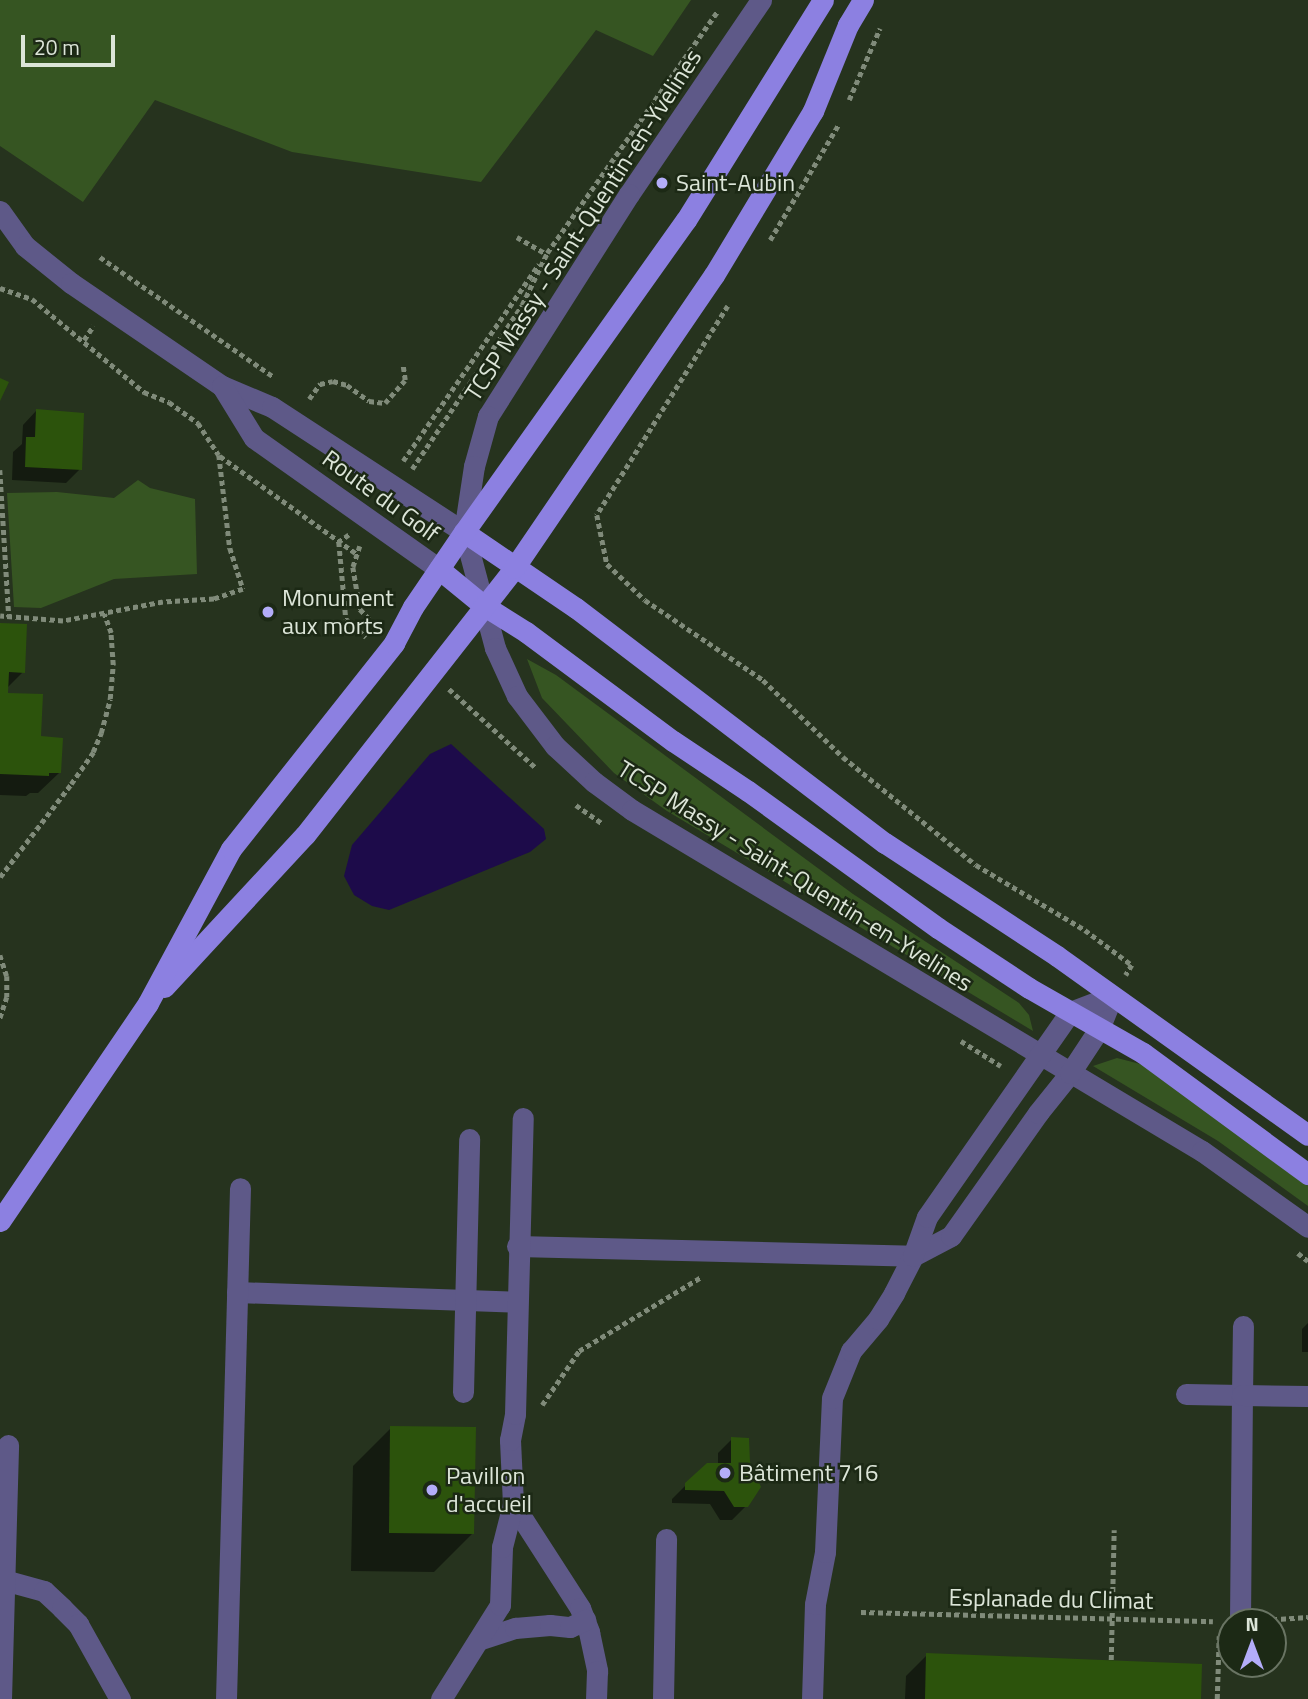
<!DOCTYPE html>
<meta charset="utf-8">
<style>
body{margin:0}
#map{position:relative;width:1308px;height:1699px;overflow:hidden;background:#26331e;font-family:"Titillium Web",sans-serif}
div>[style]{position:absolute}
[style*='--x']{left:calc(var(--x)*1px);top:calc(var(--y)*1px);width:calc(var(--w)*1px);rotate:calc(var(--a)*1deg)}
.green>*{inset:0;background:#365522}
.water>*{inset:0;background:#1d0b4a}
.shadow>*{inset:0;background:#0007}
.building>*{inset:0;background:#2c530c}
.path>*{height:4.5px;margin-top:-2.25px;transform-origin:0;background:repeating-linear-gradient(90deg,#808b7a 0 5px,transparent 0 8.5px)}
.minor>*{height:21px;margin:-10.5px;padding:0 10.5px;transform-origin:10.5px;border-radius:10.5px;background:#5e5988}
.major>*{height:21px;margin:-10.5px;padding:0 10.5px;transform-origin:10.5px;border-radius:10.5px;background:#8c80e1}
.dots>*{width:19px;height:19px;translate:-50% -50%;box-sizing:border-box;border:4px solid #1c2915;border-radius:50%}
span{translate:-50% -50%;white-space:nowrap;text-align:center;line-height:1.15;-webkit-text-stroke:5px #1c2915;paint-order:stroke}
.poi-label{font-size:24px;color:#dce5d8}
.left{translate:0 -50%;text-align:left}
.street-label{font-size:24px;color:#dce5d8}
.north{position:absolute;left:1217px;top:1608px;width:70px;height:70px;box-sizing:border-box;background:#1c2915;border:2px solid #697463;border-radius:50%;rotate:0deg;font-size:19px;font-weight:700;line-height:28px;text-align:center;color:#dce5d8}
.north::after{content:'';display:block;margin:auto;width:24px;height:32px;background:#b3adf9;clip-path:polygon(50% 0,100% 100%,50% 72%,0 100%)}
.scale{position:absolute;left:21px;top:35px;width:94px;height:32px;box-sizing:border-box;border:4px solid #dce5d8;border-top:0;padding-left:9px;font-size:21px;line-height:24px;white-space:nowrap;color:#dce5d8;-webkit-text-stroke:5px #1c2915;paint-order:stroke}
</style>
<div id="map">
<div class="green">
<div style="clip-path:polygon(0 0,691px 0,653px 56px,596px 30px,481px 182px,292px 152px,155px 100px,83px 202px,0 146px)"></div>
<div style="clip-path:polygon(138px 480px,150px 488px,195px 499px,197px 574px,114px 579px,41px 608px,14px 607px,7px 493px,57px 492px,114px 498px)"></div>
<div style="clip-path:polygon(527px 659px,556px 675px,853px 894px,1019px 1003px,1029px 1015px,1033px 1031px,667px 811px,614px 773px,542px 698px)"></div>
<div style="clip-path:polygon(1117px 1058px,1144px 1065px,1308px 1186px,1308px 1206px,1218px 1141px,1093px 1066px)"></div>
</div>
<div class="water">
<div style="clip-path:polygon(451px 744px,544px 829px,546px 839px,530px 852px,389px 910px,372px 906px,354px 895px,344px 876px,352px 845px,430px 754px)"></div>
</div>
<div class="shadow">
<div style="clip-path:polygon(36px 411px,80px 469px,66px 483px,12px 480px,13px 452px,22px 444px,23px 425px)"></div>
<div style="clip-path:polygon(0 625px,23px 672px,7px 688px,7px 694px,40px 738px,59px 773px,38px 793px,30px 793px,26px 796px,0 795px)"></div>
<div style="clip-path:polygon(1308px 1323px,1308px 1352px,1302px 1352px,1302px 1329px)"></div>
<div style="clip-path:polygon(391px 1428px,473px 1533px,434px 1572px,351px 1571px,353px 1466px)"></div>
<div style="clip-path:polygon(732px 1439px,746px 1506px,732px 1520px,720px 1520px,710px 1504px,672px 1503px,672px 1499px,687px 1484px,718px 1465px,718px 1453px)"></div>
<div style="clip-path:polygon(927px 1655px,1199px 1699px,905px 1699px,906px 1676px)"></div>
</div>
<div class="building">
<div style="clip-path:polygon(0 378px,9px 382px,0 401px)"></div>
<div style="clip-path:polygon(36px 409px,84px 413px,82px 470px,25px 467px,26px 437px,35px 437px)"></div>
<div style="clip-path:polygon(0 623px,27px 624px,25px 673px,9px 672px,8px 693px,43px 694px,41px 736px,63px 738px,61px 773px,49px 773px,49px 776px,0 774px)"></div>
<div style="clip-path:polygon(390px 1426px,476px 1427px,474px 1534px,389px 1533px)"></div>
<div style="clip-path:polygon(731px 1437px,749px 1438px,750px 1462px,761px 1487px,748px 1507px,734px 1507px,724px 1491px,685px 1490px,685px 1483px,707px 1463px,731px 1463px)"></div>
<div style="clip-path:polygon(926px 1653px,1202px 1664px,1201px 1699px,925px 1699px)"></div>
</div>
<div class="path">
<div style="--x:849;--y:100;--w:78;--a:-66.7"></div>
<div style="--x:517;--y:237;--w:34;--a:30"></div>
<div style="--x:770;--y:240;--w:135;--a:-59.3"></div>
<div style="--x:100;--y:257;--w:211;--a:34.6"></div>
<div style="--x:0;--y:288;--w:34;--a:19"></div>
<div style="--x:32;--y:299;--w:146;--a:39.7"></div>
<div style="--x:144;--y:392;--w:27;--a:22"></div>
<div style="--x:169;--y:402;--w:36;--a:36"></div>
<div style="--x:198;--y:423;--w:38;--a:57"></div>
<div style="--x:219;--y:455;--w:94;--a:83.3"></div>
<div style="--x:230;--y:548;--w:43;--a:72.4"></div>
<div style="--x:243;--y:589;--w:31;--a:161"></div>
<div style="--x:214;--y:599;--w:51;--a:176.6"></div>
<div style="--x:163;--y:602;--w:102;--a:169.2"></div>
<div style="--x:63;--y:621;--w:63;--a:-175.5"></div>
<div style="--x:728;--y:306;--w:247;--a:122.1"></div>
<div style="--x:597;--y:515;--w:50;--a:78.5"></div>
<div style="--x:607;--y:564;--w:52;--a:43.5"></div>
<div style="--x:645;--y:600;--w:143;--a:34.1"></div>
<div style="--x:763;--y:680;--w:111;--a:43.9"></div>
<div style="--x:843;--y:757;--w:171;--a:39.1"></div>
<div style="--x:976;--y:865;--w:127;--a:30.8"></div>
<div style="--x:1085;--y:930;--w:59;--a:36.7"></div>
<div style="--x:1132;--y:965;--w:12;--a:121"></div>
<div style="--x:84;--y:340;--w:17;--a:-57"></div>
<div style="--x:309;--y:399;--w:19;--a:-54"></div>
<div style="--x:320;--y:384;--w:13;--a:-13"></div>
<div style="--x:333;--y:381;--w:15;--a:16"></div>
<div style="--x:347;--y:385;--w:27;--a:36"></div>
<div style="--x:369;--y:401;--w:16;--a:7"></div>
<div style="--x:385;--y:403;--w:30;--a:-49"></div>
<div style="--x:405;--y:380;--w:14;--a:-98"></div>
<div style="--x:220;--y:456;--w:168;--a:35.6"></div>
<div style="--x:403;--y:461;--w:239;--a:-55.4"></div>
<div style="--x:412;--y:469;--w:197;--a:-56.1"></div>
<div style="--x:522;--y:305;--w:58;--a:-64.3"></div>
<div style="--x:547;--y:253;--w:296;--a:-54.8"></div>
<div style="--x:0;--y:470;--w:147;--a:86.5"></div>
<div style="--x:349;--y:535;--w:12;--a:145"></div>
<div style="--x:339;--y:542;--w:77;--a:84.8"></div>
<div style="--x:346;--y:619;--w:27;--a:42"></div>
<div style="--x:360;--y:546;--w:22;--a:108"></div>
<div style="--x:353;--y:567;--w:43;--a:80.5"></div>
<div style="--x:360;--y:609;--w:21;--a:47"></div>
<div style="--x:449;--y:689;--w:118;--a:42.2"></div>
<div style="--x:576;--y:805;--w:33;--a:35"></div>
<div style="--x:0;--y:877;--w:117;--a:-52.6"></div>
<div style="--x:71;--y:784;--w:39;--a:-55"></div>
<div style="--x:93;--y:752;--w:21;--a:-67"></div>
<div style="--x:101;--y:733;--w:35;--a:-75"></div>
<div style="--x:110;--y:699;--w:34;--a:-85"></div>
<div style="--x:113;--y:665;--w:32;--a:-94"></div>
<div style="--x:111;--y:633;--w:20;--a:-110"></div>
<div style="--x:0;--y:955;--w:22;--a:72"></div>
<div style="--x:7;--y:976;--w:21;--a:90"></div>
<div style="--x:7;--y:997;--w:23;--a:108"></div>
<div style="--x:961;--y:1041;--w:47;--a:32"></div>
<div style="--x:1298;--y:1253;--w:13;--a:39"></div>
<div style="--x:542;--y:1405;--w:65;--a:-55.6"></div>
<div style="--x:579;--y:1351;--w:143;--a:-31.2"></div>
<div style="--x:861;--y:1612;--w:352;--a:1.5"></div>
<div style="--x:1264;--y:1620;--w:44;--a:-3.9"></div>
<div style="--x:1111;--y:1660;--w:130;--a:-88.7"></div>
<div style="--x:1217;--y:1699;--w:63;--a:-88.2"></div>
</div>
<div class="minor">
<div style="--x:761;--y:0;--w:235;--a:124.2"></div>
<div style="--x:629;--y:194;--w:263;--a:122.4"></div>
<div style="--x:488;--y:416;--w:52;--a:105.6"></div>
<div style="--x:474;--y:466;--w:67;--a:98.6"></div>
<div style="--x:464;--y:532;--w:120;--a:75"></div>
<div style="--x:495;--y:648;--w:53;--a:65.4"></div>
<div style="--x:517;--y:696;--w:63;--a:52.8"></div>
<div style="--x:555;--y:746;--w:53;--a:42.7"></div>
<div style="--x:594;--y:782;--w:47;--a:36.4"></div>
<div style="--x:632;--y:810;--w:664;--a:30.89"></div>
<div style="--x:1202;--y:1151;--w:130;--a:35.6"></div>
<div style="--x:0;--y:211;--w:43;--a:54.5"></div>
<div style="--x:25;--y:246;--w:59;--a:38.8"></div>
<div style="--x:71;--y:283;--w:183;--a:34.3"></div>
<div style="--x:222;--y:386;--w:54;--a:22.8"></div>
<div style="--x:272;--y:407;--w:229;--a:33.1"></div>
<div style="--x:222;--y:386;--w:61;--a:58.4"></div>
<div style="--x:254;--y:438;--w:227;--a:35.3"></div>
<div style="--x:517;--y:1246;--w:396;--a:1.4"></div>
<div style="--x:913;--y:1256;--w:43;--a:-27.8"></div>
<div style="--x:951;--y:1236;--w:151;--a:-54.7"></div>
<div style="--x:1038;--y:1113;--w:51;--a:-51.3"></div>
<div style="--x:1070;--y:1073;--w:53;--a:-56.6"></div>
<div style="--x:1099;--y:1029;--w:35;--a:-68"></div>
<div style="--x:237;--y:1292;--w:280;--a:2"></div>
<div style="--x:463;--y:1392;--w:253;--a:-88.6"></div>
<div style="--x:1186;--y:1394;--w:56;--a:1"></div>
<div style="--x:1242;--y:1395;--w:69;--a:-89.2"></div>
<div style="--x:513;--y:1504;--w:124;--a:57.2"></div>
<div style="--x:580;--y:1608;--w:26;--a:69"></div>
<div style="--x:589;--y:1632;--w:40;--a:78"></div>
<div style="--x:597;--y:1671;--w:28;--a:92"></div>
<div style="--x:0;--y:1579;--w:46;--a:15.3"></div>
<div style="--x:44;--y:1591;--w:25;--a:43"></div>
<div style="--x:62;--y:1608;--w:23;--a:45"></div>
<div style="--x:78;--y:1624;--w:86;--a:60.8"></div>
<div style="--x:1240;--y:1621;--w:226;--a:-89.5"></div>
<div style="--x:1242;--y:1395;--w:66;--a:0.9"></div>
<div style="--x:481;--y:1639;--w:36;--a:-18"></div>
<div style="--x:515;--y:1628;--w:35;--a:-5"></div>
<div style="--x:550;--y:1625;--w:20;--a:6"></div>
<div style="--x:570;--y:1627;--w:17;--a:-25"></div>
<div style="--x:1;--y:1699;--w:254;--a:-88.4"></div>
<div style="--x:226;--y:1699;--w:511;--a:-88.43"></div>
<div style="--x:441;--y:1699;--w:111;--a:-57.9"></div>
<div style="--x:500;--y:1605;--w:58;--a:-88"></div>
<div style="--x:502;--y:1547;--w:44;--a:-75.7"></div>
<div style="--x:513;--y:1504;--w:64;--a:-92.7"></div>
<div style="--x:510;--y:1440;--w:26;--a:-79"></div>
<div style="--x:515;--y:1414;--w:296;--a:-88.5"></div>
<div style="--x:663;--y:1699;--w:160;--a:-88.9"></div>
<div style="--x:812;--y:1699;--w:95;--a:-88.2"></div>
<div style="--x:815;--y:1604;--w:53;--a:-79.1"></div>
<div style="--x:825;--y:1552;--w:154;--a:-87.4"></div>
<div style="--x:832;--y:1398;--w:51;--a:-68"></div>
<div style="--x:851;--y:1351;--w:42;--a:-49.8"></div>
<div style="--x:878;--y:1319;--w:31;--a:-58"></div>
<div style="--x:894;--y:1293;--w:42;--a:-62.8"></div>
<div style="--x:913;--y:1256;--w:41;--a:-70.3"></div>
<div style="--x:927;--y:1217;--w:250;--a:-55.1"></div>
<div style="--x:1070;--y:1012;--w:45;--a:-20.9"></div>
</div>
<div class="major">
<div style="--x:464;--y:532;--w:135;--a:34.2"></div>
<div style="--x:576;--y:608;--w:388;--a:37.3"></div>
<div style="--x:885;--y:843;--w:206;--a:33.3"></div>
<div style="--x:1057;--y:956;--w:308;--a:35.5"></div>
<div style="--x:439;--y:569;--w:57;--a:39.3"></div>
<div style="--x:483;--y:605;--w:51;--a:32.1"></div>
<div style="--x:526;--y:632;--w:183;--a:36.6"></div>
<div style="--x:673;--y:741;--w:90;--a:33.7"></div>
<div style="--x:748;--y:791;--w:234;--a:35.8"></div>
<div style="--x:938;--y:928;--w:109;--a:33.4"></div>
<div style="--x:1029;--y:988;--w:131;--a:29.7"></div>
<div style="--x:1143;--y:1053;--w:205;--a:36.3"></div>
<div style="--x:164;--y:987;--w:207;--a:-47.2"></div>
<div style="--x:305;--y:835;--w:339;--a:-51.9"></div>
<div style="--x:514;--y:568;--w:355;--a:-55.7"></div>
<div style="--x:714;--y:275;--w:192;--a:-58.9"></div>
<div style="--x:813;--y:111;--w:93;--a:-67.9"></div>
<div style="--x:848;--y:25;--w:29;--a:-59"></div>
<div style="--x:0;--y:1221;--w:263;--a:-55.8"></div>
<div style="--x:148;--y:1003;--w:175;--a:-61.7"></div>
<div style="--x:231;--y:849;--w:263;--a:-51.6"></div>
<div style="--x:394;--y:643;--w:41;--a:-62.2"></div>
<div style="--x:413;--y:607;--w:91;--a:-55.8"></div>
<div style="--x:464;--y:532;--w:383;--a:-54.6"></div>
<div style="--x:686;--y:220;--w:259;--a:-58.1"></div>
</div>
<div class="dots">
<div style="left:662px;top:183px;background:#b3adf9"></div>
<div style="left:268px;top:612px;background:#b3adf9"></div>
<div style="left:725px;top:1473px;background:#b3adf9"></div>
<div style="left:432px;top:1490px;background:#b3adf9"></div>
</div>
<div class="poi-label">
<span class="left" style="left:676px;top:183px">Saint-Aubin</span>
<span class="left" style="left:282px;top:612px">Monument<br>aux morts</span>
<span class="left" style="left:739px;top:1473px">Bâtiment 716</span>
<span class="left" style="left:446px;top:1490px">Pavillon<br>d'accueil</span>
</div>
<div class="street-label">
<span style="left:583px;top:225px;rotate:-57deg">TCSP Massy - Saint-Quentin-en-Yvelines</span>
<span style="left:381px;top:496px;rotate:36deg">Route du Golf</span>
<span style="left:795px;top:876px;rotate:32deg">TCSP Massy - Saint-Quentin-en-Yvelines</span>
<span style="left:1051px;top:1599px;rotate:1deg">Esplanade du Climat</span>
</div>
<div class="north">N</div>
<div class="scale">20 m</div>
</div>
